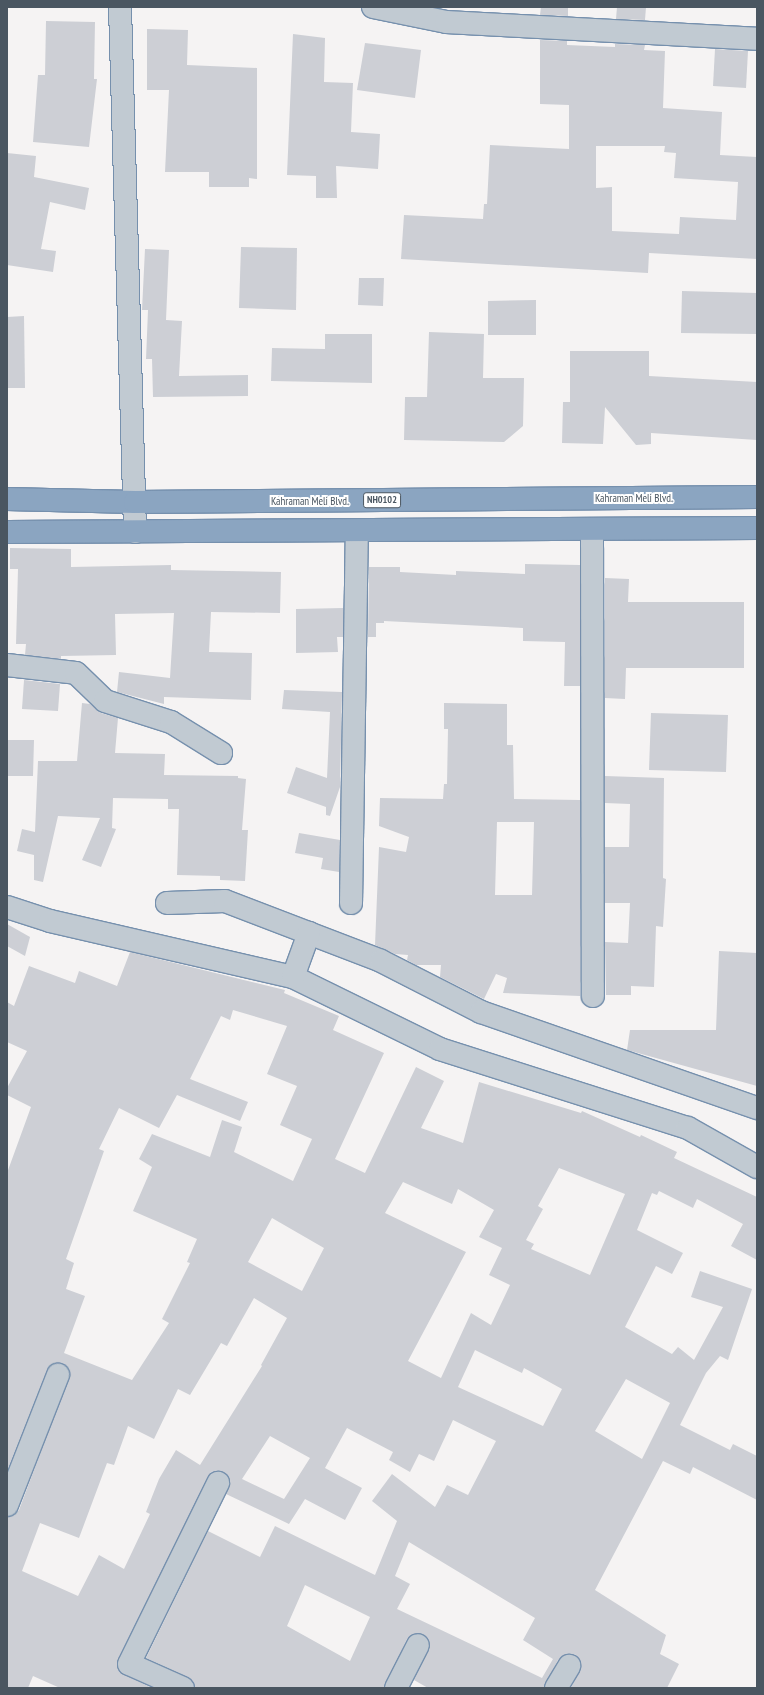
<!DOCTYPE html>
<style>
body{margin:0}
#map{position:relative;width:764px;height:1695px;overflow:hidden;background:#f5f3f3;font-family:"PT Sans Narrow",sans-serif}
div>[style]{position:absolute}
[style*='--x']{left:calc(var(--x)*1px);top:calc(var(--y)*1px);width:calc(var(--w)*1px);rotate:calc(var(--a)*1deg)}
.building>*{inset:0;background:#cdcfd5}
.roads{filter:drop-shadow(1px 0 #7690ad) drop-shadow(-1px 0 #7690ad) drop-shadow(0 1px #7690ad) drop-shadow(0 -1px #7690ad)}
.minor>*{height:22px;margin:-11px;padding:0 11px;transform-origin:11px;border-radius:11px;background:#c1cad2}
.highway>*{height:22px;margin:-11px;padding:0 11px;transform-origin:11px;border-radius:11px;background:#8ba5c1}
span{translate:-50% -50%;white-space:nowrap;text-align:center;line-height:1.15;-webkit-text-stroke:4px #fff;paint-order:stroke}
.shield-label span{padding:1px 3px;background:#fff;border:1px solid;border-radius:3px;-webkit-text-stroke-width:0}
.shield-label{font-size:10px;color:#4a5661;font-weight:700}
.street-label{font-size:11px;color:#4a5661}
.frame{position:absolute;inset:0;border:8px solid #4a5661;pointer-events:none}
</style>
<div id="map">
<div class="building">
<div style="clip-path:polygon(541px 7px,568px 7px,568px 16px,540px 15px)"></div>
<div style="clip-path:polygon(617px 7px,646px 7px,645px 20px,616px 19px)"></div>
<div style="clip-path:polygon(46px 21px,95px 22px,94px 79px,97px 79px,89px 147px,33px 142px,38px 75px,45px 75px)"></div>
<div style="clip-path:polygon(147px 29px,188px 30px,187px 65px,257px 68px,257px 179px,249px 178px,249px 187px,209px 187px,209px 172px,165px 172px,169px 90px,147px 90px)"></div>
<div style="clip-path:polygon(293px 34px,325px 38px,324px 82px,353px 83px,351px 132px,380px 134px,378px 169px,336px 166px,337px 198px,316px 198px,316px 176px,287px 175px)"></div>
<div style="clip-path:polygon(evenodd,540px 40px,567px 41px,567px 45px,615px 47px,615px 44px,645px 45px,644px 50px,665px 51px,663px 108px,722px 112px,720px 155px,757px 157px,757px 259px,649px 253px,648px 273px,401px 259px,404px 215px,483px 219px,484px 204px,487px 204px,490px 145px,569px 149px,569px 105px,540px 104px,540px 40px,596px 146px,665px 146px,664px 152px,676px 153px,674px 178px,738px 182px,736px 220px,680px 217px,679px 234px,612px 231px,612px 187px,596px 188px,596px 146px)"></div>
<div style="clip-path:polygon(365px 43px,421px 50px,415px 98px,357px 90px)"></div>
<div style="clip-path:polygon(715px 49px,748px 51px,746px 88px,713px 86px)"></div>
<div style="clip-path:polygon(7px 153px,36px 156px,34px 177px,89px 188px,85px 210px,50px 202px,41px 249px,56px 251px,53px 272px,7px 265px)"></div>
<div style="clip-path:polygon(241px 247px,297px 248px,296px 310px,239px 308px)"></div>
<div style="clip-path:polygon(145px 249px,169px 250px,166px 320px,182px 321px,179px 376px,248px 375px,248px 396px,153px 397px,152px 359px,146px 359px,148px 310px,142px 310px)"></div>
<div style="clip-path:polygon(359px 278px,384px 278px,383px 306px,358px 305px)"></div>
<div style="clip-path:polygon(682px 291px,757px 293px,757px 334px,681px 333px)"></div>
<div style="clip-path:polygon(536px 300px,536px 335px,488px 335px,488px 301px)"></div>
<div style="clip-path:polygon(24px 316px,25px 388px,7px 388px,7px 317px)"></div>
<div style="clip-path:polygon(429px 332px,484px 334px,483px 378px,524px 378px,523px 426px,504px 442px,404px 440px,405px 397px,427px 397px)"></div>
<div style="clip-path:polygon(325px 334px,372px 334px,372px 383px,271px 381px,272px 348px,325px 349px)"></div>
<div style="clip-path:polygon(570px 351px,649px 351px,649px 376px,757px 382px,757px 440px,651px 433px,651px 444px,636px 445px,605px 407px,603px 444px,562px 443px,563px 402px,570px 402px)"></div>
<div style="clip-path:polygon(10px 548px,71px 549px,71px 567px,171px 565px,171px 570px,281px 572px,280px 613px,211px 612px,209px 652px,252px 653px,251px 700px,164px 697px,164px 704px,117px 692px,119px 672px,170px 678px,174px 613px,115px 614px,116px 655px,61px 656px,61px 659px,25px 655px,26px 644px,16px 644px,18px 569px,10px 569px)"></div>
<div style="clip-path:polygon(525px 564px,580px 565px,580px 686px,564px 686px,565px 642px,523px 641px,523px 628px,384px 621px,384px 623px,376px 623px,376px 637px,368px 637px,369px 567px,400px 567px,400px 572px,456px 575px,456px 571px,525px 574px)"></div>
<div style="clip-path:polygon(605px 578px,629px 579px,628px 602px,744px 602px,744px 668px,626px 668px,625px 699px,605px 698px)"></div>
<div style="clip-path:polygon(343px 608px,343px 637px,337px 637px,338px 652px,296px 653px,296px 609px)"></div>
<div style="clip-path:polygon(24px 680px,60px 684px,58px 711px,22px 709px)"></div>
<div style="clip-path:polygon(284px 690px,342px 692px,340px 787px,330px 816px,326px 815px,326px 807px,287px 793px,296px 767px,327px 778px,330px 712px,282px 709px)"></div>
<div style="clip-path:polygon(82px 703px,90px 704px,101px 713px,118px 718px,115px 753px,165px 754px,164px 775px,238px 776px,238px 778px,246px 779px,242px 830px,248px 830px,245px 881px,220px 880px,220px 876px,177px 875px,179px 809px,168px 809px,168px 799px,113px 798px,112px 828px,116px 829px,101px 867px,82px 860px,100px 818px,58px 816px,43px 882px,34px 880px,34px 855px,17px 851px,22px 829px,35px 832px,38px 761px,77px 761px)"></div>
<div style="clip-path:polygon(evenodd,444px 703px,507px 704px,507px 745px,513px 745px,514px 799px,580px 800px,580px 996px,503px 993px,507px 978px,496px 974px,484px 999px,440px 977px,441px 965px,416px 965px,407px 960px,408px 955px,395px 954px,375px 945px,379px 847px,406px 852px,409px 837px,379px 826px,380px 798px,443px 799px,444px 784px,447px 784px,448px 729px,444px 729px,444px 703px,497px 822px,534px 822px,532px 895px,495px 895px,497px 822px)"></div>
<div style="clip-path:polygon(651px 713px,728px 715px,726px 772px,649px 770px)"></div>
<div style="clip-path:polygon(7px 740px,34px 740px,33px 776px,7px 776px)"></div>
<div style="clip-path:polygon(605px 776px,664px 778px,663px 878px,666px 879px,663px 927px,656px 926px,654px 987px,631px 986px,631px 995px,606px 995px,605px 942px,628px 943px,630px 903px,605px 903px,605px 847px,629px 847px,630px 804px,605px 803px)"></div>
<div style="clip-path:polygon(299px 833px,340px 840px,339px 872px,321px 869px,323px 858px,295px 853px)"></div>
<div style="clip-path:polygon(7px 924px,30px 937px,25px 956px,7px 946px)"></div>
<div style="clip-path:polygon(719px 951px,757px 953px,757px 1086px,627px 1050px,630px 1030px,716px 1030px)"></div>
<div style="clip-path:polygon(evenodd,130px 952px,285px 990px,284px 993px,339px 1016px,333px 1030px,384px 1053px,335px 1159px,365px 1173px,416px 1067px,444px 1081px,421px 1128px,463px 1143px,479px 1082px,581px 1113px,582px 1111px,640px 1137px,641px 1135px,677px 1152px,674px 1158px,757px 1197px,757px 1260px,731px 1246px,743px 1224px,697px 1199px,693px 1208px,659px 1191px,657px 1195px,652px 1193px,637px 1230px,683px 1253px,672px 1274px,656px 1266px,625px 1327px,672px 1354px,678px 1347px,694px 1360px,723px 1307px,691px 1297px,700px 1271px,752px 1289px,728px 1360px,720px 1356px,706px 1373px,680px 1425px,730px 1450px,733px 1444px,757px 1456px,757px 1500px,693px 1467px,690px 1474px,663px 1461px,595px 1590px,666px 1635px,660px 1654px,679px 1664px,667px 1688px,571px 1688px,581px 1666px,576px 1655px,569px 1654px,558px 1660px,544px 1688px,428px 1688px,414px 1680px,430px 1645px,428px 1638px,418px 1633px,407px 1639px,384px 1688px,195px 1688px,188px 1677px,146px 1658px,208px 1531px,260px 1557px,275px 1526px,375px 1575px,397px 1521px,372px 1501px,392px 1474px,435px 1507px,447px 1485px,468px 1495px,496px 1441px,453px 1420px,434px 1461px,419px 1454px,410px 1472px,389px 1460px,393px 1452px,347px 1428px,325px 1468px,362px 1488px,345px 1520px,305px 1499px,289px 1524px,226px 1494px,230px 1483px,228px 1476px,218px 1471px,211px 1472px,118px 1659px,119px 1672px,152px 1688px,60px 1688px,33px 1676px,28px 1688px,7px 1688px,7px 1517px,14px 1515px,19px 1510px,70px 1374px,62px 1363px,56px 1363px,47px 1370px,7px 1471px,7px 1173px,31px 1107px,7px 1095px,7px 1088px,27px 1051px,7px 1042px,7px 1002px,14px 1006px,29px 966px,75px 983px,79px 971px,117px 986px,130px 952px,233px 1010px,287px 1026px,267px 1074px,297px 1086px,280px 1125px,312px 1139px,293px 1181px,234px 1152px,242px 1127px,222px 1120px,210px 1157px,152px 1134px,139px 1159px,152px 1167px,133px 1211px,197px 1239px,187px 1262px,190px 1263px,162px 1319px,169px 1323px,132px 1380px,64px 1353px,85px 1296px,66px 1289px,74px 1263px,66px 1259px,104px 1151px,99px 1149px,119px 1108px,159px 1128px,177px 1095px,240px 1121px,248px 1102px,190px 1079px,221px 1016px,230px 1020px,233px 1010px,130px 952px,559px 1168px,625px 1194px,590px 1275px,531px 1249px,534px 1244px,526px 1240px,543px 1209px,538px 1206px,559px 1168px,130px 952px,403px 1182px,452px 1204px,458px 1189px,494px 1210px,479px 1237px,502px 1248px,489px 1275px,510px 1285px,491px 1325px,471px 1313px,441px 1378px,408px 1361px,466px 1252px,385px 1213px,403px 1182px,130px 952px,272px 1218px,324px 1248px,302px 1291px,248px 1262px,272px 1218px,130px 952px,254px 1298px,287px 1318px,261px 1365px,262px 1366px,200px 1465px,176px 1450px,159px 1479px,146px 1512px,150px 1514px,124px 1569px,99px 1555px,78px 1596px,22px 1571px,40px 1523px,79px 1538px,107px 1463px,114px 1465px,128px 1426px,154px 1439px,178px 1389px,190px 1395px,221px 1343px,227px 1346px,254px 1298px,130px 952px,475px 1350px,522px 1373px,524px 1368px,562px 1389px,543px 1426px,458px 1387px,475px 1350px,130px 952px,626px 1379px,670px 1403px,642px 1459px,595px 1431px,626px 1379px,130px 952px,270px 1436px,310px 1458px,284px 1499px,242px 1479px,270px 1436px,130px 952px,409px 1542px,535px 1618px,523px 1640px,553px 1659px,542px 1678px,397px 1609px,410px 1584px,395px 1576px,409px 1542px,130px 952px,305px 1585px,370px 1617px,350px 1661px,287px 1626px,305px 1585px)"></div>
</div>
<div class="roads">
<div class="minor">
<div style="--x:120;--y:7;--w:525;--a:88.36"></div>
<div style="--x:373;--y:7;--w:75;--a:11.6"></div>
<div style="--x:446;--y:22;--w:311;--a:3.1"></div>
<div style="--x:592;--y:529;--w:467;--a:89.9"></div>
<div style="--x:7;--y:665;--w:69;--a:6.6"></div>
<div style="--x:76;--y:673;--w:40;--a:44"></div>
<div style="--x:105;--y:701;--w:69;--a:17.7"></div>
<div style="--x:171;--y:722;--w:59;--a:31.8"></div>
<div style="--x:167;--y:903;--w:58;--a:-2"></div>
<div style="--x:225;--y:901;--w:167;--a:21"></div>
<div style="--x:381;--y:961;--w:112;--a:27"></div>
<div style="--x:481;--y:1012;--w:292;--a:19.2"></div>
<div style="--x:351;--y:903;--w:372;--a:-89.1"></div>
<div style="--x:7;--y:907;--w:45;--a:18"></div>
<div style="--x:50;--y:921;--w:249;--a:13"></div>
<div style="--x:293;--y:977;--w:164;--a:26.1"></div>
<div style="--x:440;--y:1049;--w:260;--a:17.7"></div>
<div style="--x:688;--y:1128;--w:79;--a:29.5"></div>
<div style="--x:293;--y:977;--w:47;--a:-70"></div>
<div style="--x:7;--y:1505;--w:140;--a:-68.6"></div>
<div style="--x:183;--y:1688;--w:59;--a:-156"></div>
<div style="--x:129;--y:1664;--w:202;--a:-63.8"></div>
<div style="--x:396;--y:1688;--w:48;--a:-62.9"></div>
<div style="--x:556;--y:1688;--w:26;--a:-59"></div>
</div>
<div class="highway">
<div style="--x:7;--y:499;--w:128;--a:1.3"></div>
<div style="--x:135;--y:502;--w:622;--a:-0.46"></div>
<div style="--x:7;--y:532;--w:750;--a:-0.31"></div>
</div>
</div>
<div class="shield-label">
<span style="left:382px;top:500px">NH0102</span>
</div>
<div class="street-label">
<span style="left:634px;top:498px">Kahraman Meli Blvd.</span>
<span style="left:310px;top:501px">Kahraman Meli Blvd.</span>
</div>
<div class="frame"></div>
</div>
